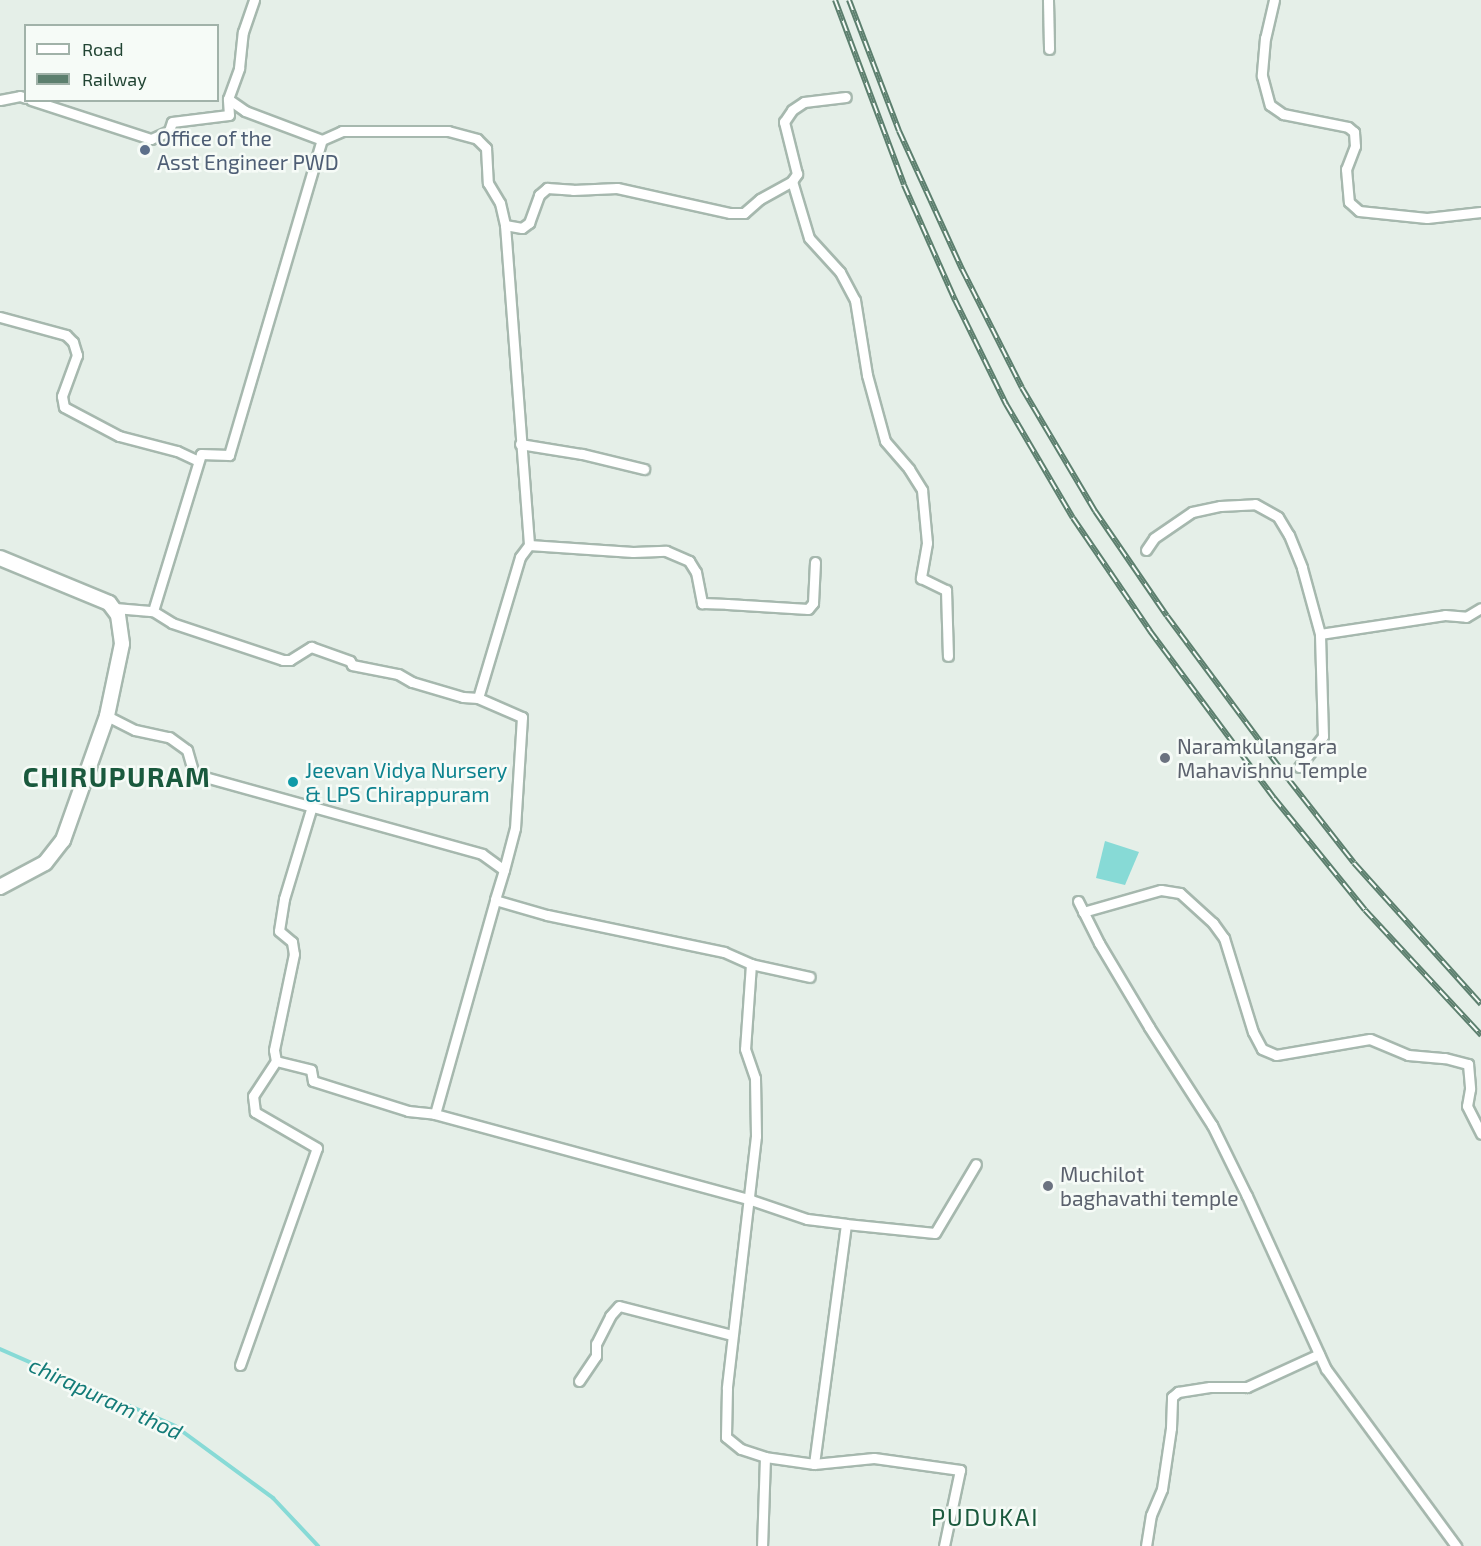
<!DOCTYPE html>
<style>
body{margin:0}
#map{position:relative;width:1481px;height:1546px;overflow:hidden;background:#e5efe8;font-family:"Exo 2",sans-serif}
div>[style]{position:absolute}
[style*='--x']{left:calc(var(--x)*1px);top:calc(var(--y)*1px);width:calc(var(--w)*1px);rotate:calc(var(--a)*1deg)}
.water>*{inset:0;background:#87dad6}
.stream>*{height:4px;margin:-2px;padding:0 2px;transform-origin:2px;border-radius:2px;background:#87dad6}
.roads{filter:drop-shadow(2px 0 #a6b8ae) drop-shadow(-2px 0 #a6b8ae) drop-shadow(0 2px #a6b8ae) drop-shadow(0 -2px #a6b8ae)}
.street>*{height:9px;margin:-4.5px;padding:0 4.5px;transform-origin:4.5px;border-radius:4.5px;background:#fff}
.secondary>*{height:14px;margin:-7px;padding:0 7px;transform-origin:7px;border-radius:7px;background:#fff}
.rail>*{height:6px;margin-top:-3px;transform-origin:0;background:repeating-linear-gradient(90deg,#f6fbf7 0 11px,#5c7f6e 0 22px);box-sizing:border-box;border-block:2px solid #5c7f6e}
.dots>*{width:16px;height:16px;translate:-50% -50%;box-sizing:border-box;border:3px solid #f6fbf7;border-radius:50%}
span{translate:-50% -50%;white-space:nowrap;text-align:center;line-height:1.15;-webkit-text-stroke:5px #f6fbf7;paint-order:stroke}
.service-label{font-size:21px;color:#4e5e75}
.left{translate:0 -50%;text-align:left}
.worship-label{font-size:21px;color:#5b616d}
.culture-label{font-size:21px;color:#0d838f}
.water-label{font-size:22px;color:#137b78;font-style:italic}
.quarter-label{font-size:24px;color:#1a593d;letter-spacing:1.5px}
.district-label{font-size:27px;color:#1a593d;font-weight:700;letter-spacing:1.5px}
.legend{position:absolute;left:24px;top:24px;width:195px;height:78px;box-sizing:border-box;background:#f6fbf7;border:2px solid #a1b2a9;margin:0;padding:8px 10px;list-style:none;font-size:18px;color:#214433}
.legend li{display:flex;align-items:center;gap:12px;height:30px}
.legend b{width:30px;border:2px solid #a1b2a9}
</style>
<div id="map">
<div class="water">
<div style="clip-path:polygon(1105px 841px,1139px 852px,1125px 885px,1096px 878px)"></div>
</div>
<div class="stream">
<div style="--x:0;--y:1349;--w:191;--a:23.7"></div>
<div style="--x:175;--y:1426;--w:122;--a:36.3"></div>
<div style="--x:273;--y:1498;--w:66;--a:46.8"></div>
</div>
<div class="roads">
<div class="street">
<div style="--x:1048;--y:0;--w:49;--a:88.8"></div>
<div style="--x:1274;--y:0;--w:39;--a:103"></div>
<div style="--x:1265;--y:38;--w:38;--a:95"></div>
<div style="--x:1262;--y:76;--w:30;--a:75"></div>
<div style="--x:1270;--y:105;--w:16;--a:35"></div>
<div style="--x:1283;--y:114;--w:66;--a:11.3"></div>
<div style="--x:1348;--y:127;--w:8;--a:40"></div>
<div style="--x:1354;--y:132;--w:14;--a:86"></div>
<div style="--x:1355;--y:146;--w:25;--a:111"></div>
<div style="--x:1346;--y:169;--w:33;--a:85"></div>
<div style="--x:1349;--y:202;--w:13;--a:42"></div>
<div style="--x:1359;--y:211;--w:68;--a:5.9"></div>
<div style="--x:1427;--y:218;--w:54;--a:-6.3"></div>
<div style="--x:228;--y:99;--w:21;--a:35"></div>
<div style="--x:245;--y:111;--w:82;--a:20.6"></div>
<div style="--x:322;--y:140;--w:22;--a:-24"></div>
<div style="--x:342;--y:131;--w:106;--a:0"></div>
<div style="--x:448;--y:131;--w:30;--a:15"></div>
<div style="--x:477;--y:139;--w:13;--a:45"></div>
<div style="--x:486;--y:148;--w:35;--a:87"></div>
<div style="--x:488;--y:183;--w:23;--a:59"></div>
<div style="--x:500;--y:203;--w:23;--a:77"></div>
<div style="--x:505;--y:225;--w:321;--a:85.7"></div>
<div style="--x:0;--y:100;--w:20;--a:-11"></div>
<div style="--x:20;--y:96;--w:6;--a:18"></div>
<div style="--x:31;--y:100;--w:126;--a:18"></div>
<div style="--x:151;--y:139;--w:20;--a:-24"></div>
<div style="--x:169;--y:131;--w:9;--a:-72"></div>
<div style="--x:172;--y:122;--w:57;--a:-7"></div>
<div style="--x:229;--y:115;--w:16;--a:-94"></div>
<div style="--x:228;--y:99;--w:33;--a:-70"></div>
<div style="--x:239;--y:68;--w:36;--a:-84"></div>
<div style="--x:243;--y:32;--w:34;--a:-71"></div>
<div style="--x:792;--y:181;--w:59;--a:73.4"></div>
<div style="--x:809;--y:238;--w:46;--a:47.6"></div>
<div style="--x:840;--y:272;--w:32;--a:62"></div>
<div style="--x:855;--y:300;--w:76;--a:80.9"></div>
<div style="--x:867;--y:375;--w:68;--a:74.7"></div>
<div style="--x:885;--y:441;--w:37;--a:49"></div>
<div style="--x:909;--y:469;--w:25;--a:58"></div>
<div style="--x:922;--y:490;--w:53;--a:84.6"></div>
<div style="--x:927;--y:543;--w:36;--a:100"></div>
<div style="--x:921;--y:578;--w:28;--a:26"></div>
<div style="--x:946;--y:590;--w:66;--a:88.3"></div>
<div style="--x:505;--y:225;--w:17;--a:10"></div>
<div style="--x:522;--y:228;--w:9;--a:-36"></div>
<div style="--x:529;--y:223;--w:30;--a:-70"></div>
<div style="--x:539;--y:195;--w:11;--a:-41"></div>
<div style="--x:547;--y:188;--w:26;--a:4"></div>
<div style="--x:573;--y:190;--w:44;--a:-2.6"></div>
<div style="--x:617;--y:188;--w:116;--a:12.5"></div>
<div style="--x:730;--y:213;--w:14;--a:0"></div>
<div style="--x:744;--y:213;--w:21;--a:-41"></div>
<div style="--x:760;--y:199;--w:37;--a:-29"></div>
<div style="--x:792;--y:181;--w:9;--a:-54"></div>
<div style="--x:797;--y:174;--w:54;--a:-104"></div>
<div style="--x:784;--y:122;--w:14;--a:-56"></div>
<div style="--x:792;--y:110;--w:14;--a:-34"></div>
<div style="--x:804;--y:102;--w:42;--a:-6.8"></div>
<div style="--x:0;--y:317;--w:68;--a:15.3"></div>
<div style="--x:66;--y:335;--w:10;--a:45"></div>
<div style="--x:73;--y:342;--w:14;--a:73"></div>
<div style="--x:77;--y:355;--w:44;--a:110.1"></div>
<div style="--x:62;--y:396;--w:11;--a:80"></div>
<div style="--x:64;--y:407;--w:62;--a:27.8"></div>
<div style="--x:119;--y:436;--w:60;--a:14.5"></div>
<div style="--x:177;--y:451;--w:23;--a:25"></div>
<div style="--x:520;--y:444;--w:63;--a:9.2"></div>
<div style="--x:582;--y:454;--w:64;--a:13.6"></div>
<div style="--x:1146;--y:550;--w:14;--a:-56"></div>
<div style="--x:1154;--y:538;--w:46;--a:-34.4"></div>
<div style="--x:1192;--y:512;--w:29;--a:-12"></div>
<div style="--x:1220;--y:506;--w:35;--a:-3"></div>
<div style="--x:1255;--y:504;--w:26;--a:29"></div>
<div style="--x:1278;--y:517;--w:21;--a:59"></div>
<div style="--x:1289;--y:535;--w:35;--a:68"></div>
<div style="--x:1302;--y:568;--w:68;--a:74.7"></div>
<div style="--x:115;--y:608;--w:38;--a:5"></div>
<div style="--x:153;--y:611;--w:164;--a:-73"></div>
<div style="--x:201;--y:454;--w:28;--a:2"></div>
<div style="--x:229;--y:455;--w:328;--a:-73.6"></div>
<div style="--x:153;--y:611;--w:22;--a:32"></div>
<div style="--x:172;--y:623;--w:117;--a:18.4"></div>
<div style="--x:283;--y:660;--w:7;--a:0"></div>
<div style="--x:290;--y:660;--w:25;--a:-32"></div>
<div style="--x:311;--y:647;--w:41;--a:19.7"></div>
<div style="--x:350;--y:661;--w:4;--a:63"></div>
<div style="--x:352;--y:665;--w:47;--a:11.1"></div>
<div style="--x:398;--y:674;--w:16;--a:30"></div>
<div style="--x:412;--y:682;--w:53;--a:16.4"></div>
<div style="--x:463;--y:697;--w:15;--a:4"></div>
<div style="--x:478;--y:698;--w:147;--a:-73.4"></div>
<div style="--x:520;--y:557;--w:15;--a:-53"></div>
<div style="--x:529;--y:545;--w:104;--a:3.9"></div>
<div style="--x:633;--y:552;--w:33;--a:-2"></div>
<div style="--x:666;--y:551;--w:25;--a:23"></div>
<div style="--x:689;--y:561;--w:13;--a:58"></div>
<div style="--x:696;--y:572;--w:32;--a:79"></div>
<div style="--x:702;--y:603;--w:25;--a:2"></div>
<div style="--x:727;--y:604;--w:81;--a:3.5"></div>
<div style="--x:808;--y:609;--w:8;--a:-50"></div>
<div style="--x:813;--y:603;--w:41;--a:-87.2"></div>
<div style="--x:478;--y:698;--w:48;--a:23.4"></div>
<div style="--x:522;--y:717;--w:111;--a:93.6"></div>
<div style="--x:515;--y:828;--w:43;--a:104.7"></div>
<div style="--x:107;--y:716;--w:31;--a:27"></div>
<div style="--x:135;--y:730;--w:35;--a:12"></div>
<div style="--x:169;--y:737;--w:22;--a:36"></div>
<div style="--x:187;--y:750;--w:25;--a:74"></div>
<div style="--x:194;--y:774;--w:299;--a:15.5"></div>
<div style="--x:482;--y:854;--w:27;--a:36"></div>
<div style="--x:504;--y:870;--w:31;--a:107"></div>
<div style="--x:495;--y:900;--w:54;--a:16.1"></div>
<div style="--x:547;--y:915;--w:181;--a:11.8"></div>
<div style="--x:724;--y:952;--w:30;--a:24"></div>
<div style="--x:751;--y:964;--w:85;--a:94"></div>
<div style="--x:745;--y:1049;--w:31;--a:71"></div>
<div style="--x:755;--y:1078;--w:58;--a:89"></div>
<div style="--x:756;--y:1136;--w:254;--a:96.6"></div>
<div style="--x:727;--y:1388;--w:49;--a:91.2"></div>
<div style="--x:726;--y:1437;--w:19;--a:39"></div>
<div style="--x:741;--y:1449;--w:25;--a:18"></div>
<div style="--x:765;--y:1457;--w:89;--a:91.9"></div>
<div style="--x:1299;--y:767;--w:39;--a:-52"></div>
<div style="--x:1323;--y:736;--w:102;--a:-91.7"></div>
<div style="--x:1320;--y:634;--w:126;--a:-8.6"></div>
<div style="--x:1445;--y:615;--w:21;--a:5"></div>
<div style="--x:1466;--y:617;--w:17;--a:-31"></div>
<div style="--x:312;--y:806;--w:97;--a:106.8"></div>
<div style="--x:284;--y:899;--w:32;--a:99"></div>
<div style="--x:279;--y:931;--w:17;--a:40"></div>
<div style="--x:292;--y:942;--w:12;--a:81"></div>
<div style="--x:294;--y:954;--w:98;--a:101.8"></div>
<div style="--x:274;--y:1050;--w:11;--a:80"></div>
<div style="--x:276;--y:1061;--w:36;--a:14"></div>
<div style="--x:311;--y:1070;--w:11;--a:80"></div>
<div style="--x:313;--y:1081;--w:100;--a:17.5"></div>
<div style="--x:408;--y:1111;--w:27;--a:6"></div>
<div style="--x:435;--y:1114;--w:222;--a:-74.3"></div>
<div style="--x:1078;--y:901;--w:47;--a:63.4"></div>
<div style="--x:1099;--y:943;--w:98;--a:59.2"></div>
<div style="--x:1149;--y:1027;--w:117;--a:57.3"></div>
<div style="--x:1212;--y:1125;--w:79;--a:63.8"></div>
<div style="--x:1247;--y:1196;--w:190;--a:65.5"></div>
<div style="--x:1326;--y:1369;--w:220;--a:53.7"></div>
<div style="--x:1083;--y:912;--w:81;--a:-15.8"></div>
<div style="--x:1161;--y:890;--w:19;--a:9"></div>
<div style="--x:1180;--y:893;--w:45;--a:42.3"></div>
<div style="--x:1213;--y:923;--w:19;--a:54"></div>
<div style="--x:1224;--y:938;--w:98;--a:72.9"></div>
<div style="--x:1253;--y:1032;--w:19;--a:62"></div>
<div style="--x:1262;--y:1049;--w:15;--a:23"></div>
<div style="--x:1276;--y:1055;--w:95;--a:-9.7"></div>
<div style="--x:1370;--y:1039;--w:41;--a:22.8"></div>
<div style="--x:1408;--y:1055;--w:37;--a:5"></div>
<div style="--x:1445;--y:1058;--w:24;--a:15"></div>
<div style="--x:1468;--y:1064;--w:25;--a:85"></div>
<div style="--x:1470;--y:1089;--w:17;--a:100"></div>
<div style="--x:1467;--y:1106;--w:31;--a:63"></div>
<div style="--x:751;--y:964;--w:60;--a:12.4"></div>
<div style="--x:435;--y:1114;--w:327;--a:15.2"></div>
<div style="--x:751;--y:1200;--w:59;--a:18.7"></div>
<div style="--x:807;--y:1219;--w:39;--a:7"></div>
<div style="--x:240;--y:1365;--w:230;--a:-70.5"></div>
<div style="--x:317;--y:1148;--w:72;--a:-149.9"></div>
<div style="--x:255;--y:1112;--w:16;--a:-97"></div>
<div style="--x:253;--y:1096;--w:42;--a:-56.7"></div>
<div style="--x:579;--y:1381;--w:30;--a:-56"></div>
<div style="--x:596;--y:1356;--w:12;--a:-90"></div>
<div style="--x:596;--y:1344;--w:31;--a:-63"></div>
<div style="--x:610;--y:1316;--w:13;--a:-48"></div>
<div style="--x:619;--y:1306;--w:117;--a:14.4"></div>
<div style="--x:765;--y:1457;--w:49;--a:8.1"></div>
<div style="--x:814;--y:1464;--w:242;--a:-82.4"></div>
<div style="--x:846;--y:1224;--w:89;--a:5.8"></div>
<div style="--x:935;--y:1233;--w:80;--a:-59.3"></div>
<div style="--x:814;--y:1464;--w:60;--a:-5.7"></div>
<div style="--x:874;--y:1458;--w:87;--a:7.9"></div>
<div style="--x:960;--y:1470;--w:78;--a:101.9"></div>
<div style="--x:1146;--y:1546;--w:31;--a:-81"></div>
<div style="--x:1151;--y:1515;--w:28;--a:-67"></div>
<div style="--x:1162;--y:1489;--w:62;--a:-81.6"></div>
<div style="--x:1171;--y:1428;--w:31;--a:-88"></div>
<div style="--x:1172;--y:1397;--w:8;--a:-40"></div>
<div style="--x:1178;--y:1392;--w:32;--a:-9"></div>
<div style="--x:1210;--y:1387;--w:37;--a:0"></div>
<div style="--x:1247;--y:1387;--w:79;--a:-24.6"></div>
</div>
<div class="secondary">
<div style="--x:0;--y:558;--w:118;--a:22.4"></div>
<div style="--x:109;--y:603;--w:15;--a:53"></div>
<div style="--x:118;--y:615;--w:29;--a:82"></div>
<div style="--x:122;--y:644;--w:74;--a:101.8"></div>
<div style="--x:107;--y:716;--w:132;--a:109.5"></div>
<div style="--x:63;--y:840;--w:29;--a:128"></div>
<div style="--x:45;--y:863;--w:51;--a:151.9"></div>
</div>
</div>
<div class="rail">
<div style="--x:835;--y:0;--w:197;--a:69.5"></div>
<div style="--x:904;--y:185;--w:126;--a:66.1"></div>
<div style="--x:955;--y:300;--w:116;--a:63.9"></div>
<div style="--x:1006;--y:404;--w:132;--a:59.6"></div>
<div style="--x:1073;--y:518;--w:137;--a:55.7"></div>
<div style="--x:1150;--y:631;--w:208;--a:53.4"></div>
<div style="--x:1274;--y:798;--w:144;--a:50.9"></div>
<div style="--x:1365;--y:910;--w:171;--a:47.1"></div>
<div style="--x:849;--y:0;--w:140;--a:69.1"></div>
<div style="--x:899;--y:131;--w:152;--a:65.5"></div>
<div style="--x:962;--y:269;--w:133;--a:63.2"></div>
<div style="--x:1022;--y:388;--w:143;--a:59.3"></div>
<div style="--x:1095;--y:511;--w:127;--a:55.6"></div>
<div style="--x:1167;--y:616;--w:204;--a:53.4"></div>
<div style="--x:1289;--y:780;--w:105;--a:51.9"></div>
<div style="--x:1354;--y:863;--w:190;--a:48"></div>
</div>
<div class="dots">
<div style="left:145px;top:150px;background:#5c6f8a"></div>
<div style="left:1165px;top:758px;background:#6b7280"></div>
<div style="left:293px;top:782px;background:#0f9aa8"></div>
<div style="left:1048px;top:1186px;background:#6b7280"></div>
</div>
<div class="service-label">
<span class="left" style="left:157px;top:150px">Office of the<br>Asst Engineer PWD</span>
</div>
<div class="worship-label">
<span class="left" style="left:1177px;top:758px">Naramkulangara<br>Mahavishnu Temple</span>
<span class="left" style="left:1060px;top:1186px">Muchilot<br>baghavathi temple</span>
</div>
<div class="culture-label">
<span class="left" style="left:305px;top:782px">Jeevan Vidya Nursery<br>&amp; LPS Chirappuram</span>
</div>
<div class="water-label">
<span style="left:106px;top:1398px;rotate:25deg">chirapuram thod</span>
</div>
<div class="quarter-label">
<span style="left:985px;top:1517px">PUDUKAI</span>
</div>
<div class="district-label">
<span style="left:117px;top:777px">CHIRUPURAM</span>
</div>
<ul class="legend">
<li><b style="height:8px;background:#fff"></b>Road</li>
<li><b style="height:8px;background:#5c7f6e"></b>Railway</li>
</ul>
</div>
